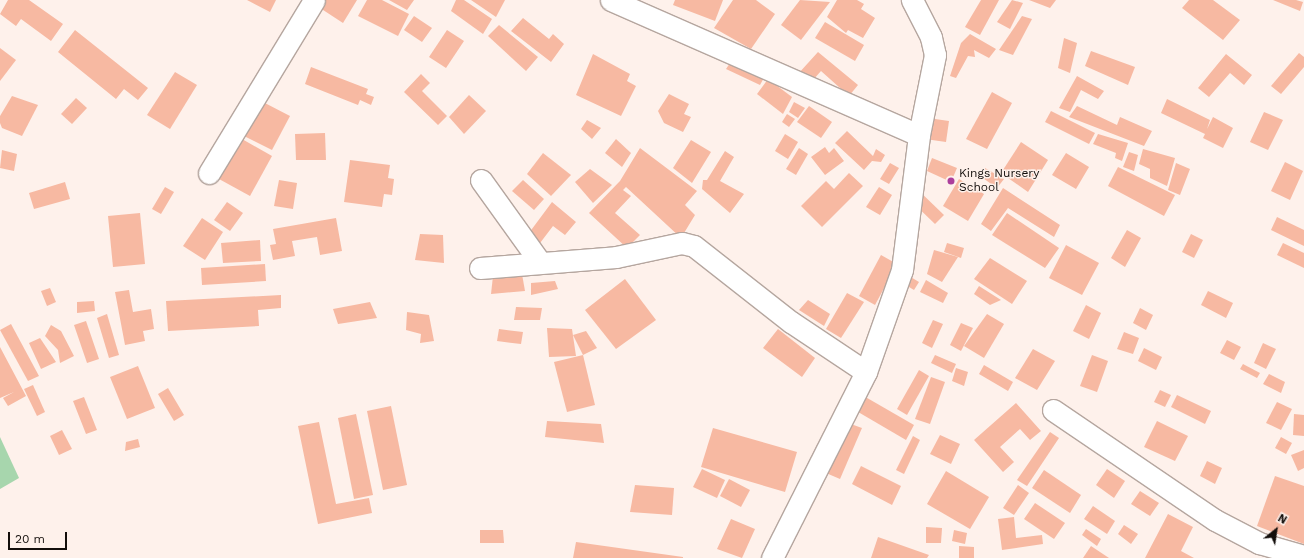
<!DOCTYPE html>
<style>
body{margin:0}
#map{position:relative;width:1304px;height:558px;overflow:hidden;background:#fef1eb;font-family:"Work Sans",sans-serif}
div>[style]{position:absolute}
[style*='--x']{left:calc(var(--x)*1px);top:calc(var(--y)*1px);width:calc(var(--w)*1px);rotate:calc(var(--a)*1deg)}
.green>*{inset:0;background:#a7d6ad}
.building>*{inset:0;background:#f7b9a2}
.roads{filter:drop-shadow(1px 0 #b5a69f) drop-shadow(-1px 0 #b5a69f) drop-shadow(0 1px #b5a69f) drop-shadow(0 -1px #b5a69f)}
.minor>*{height:21px;margin:-10.5px;padding:0 10.5px;transform-origin:10.5px;border-radius:10.5px;background:#fff}
.dots>*{width:11px;height:11px;translate:-50% -50%;box-sizing:border-box;border:2px solid #fef1eb;border-radius:50%}
span{translate:-50% -50%;white-space:nowrap;text-align:center;line-height:1.15;-webkit-text-stroke:3px #fef1eb;paint-order:stroke}
.poi-label{font-size:12px;color:#130e0b}
.left{translate:0 -50%;text-align:left}
.north{position:absolute;left:1256px;top:510px;width:40px;height:40px;-webkit-text-stroke:3px #fef1eb;paint-order:stroke;rotate:30deg;font-size:11px;font-weight:700;line-height:16px;text-align:center;color:#130e0b}
.north::after{content:'';display:block;margin:auto;width:14px;height:18px;background:#130e0b;clip-path:polygon(50% 0,100% 100%,50% 72%,0 100%)}
.scale{position:absolute;left:8px;top:532px;width:59px;height:18px;box-sizing:border-box;border:2px solid #130e0b;border-top:0;padding-left:5px;font-size:12px;line-height:14px;white-space:nowrap;color:#130e0b;-webkit-text-stroke:3px #fef1eb;paint-order:stroke}
</style>
<div id="map">
<div class="green">
<div style="clip-path:polygon(0 437px,19px 478px,0 489px)"></div>
</div>
<div class="building">
<div style="clip-path:polygon(8px 0,29px 0,63px 24px,51px 41px,21px 19px,16px 26px,0 14px)"></div>
<div style="clip-path:polygon(247px 0,276px 0,270px 12px)"></div>
<div style="clip-path:polygon(325px 0,357px 0,343px 23px,320px 8px)"></div>
<div style="clip-path:polygon(367px 0,382px 0,409px 14px,398px 36px,358px 16px)"></div>
<div style="clip-path:polygon(389px 0,414px 0,407px 10px)"></div>
<div style="clip-path:polygon(456px 0,464px 0,492px 19px,483px 34px,451px 11px)"></div>
<div style="clip-path:polygon(471px 0,505px 0,496px 17px)"></div>
<div style="clip-path:polygon(675px 0,723px 0,715px 21px,673px 5px)"></div>
<div style="clip-path:polygon(733px 0,756px 0,775px 14px,751px 49px,714px 28px)"></div>
<div style="clip-path:polygon(800px 0,830px 2px,801px 40px,781px 25px)"></div>
<div style="clip-path:polygon(837px 0,857px 0,864px 4px,861px 9px,875px 18px,863px 38px,848px 30px,846px 33px,827px 17px)"></div>
<div style="clip-path:polygon(981px 0,999px 0,980px 35px,965px 27px)"></div>
<div style="clip-path:polygon(1012px 0,1023px 3px,1010px 29px,997px 22px)"></div>
<div style="clip-path:polygon(1029px 0,1056px 0,1050px 8px)"></div>
<div style="clip-path:polygon(1189px 0,1213px 0,1240px 20px,1223px 40px,1182px 8px)"></div>
<div style="clip-path:polygon(1273px 0,1296px 0,1303px 2px,1300px 11px)"></div>
<div style="clip-path:polygon(414px 16px,432px 28px,422px 42px,404px 30px)"></div>
<div style="clip-path:polygon(1022px 16px,1032px 19px,1013px 55px,999px 50px)"></div>
<div style="clip-path:polygon(523px 18px,549px 39px,553px 34px,564px 44px,551px 62px,511px 31px)"></div>
<div style="clip-path:polygon(825px 22px,864px 45px,855px 61px,815px 38px)"></div>
<div style="clip-path:polygon(499px 25px,538px 57px,526px 71px,488px 36px)"></div>
<div style="clip-path:polygon(75px 30px,148px 88px,138px 100px,124px 89px,116px 99px,58px 52px)"></div>
<div style="clip-path:polygon(447px 30px,464px 41px,446px 68px,429px 57px)"></div>
<div style="clip-path:polygon(970px 34px,996px 49px,989px 58px,974px 50px,975px 57px,968px 56px,956px 78px,950px 76px,961px 43px)"></div>
<div style="clip-path:polygon(1064px 38px,1077px 43px,1070px 73px,1058px 68px)"></div>
<div style="clip-path:polygon(0 48px,16px 60px,0 81px)"></div>
<div style="clip-path:polygon(1091px 51px,1135px 67px,1128px 85px,1085px 66px)"></div>
<div style="clip-path:polygon(818px 52px,858px 85px,849px 96px,821px 71px,813px 80px,798px 74px)"></div>
<div style="clip-path:polygon(1299px 53px,1304px 57px,1304px 67px,1281px 94px,1271px 86px)"></div>
<div style="clip-path:polygon(593px 54px,630px 74px,627px 81px,636px 86px,621px 116px,576px 95px)"></div>
<div style="clip-path:polygon(1226px 54px,1252px 75px,1244px 85px,1230px 73px,1209px 97px,1198px 88px)"></div>
<div style="clip-path:polygon(740px 60px,766px 74px,760px 85px,726px 69px,730px 63px,736px 66px)"></div>
<div style="clip-path:polygon(311px 67px,368px 89px,366px 94px,374px 97px,371px 105px,360px 100px,358px 105px,305px 84px)"></div>
<div style="clip-path:polygon(175px 72px,197px 85px,170px 129px,147px 115px)"></div>
<div style="clip-path:polygon(421px 74px,430px 83px,422px 91px,447px 116px,438px 125px,404px 92px)"></div>
<div style="clip-path:polygon(1077px 76px,1104px 91px,1098px 99px,1081px 90px,1070px 112px,1059px 108px)"></div>
<div style="clip-path:polygon(768px 79px,792px 97px,783px 114px,757px 94px)"></div>
<div style="clip-path:polygon(992px 92px,1012px 103px,987px 149px,966px 139px)"></div>
<div style="clip-path:polygon(669px 94px,689px 104px,684px 114px,691px 117px,683px 132px,664px 123px,658px 111px)"></div>
<div style="clip-path:polygon(469px 95px,486px 111px,464px 134px,449px 117px)"></div>
<div style="clip-path:polygon(12px 96px,38px 105px,22px 136px,2px 128px,0 123px,0 116px)"></div>
<div style="clip-path:polygon(76px 98px,87px 108px,72px 124px,61px 114px)"></div>
<div style="clip-path:polygon(1167px 99px,1210px 120px,1207px 129px,1213px 117px,1233px 128px,1223px 148px,1203px 138px,1205px 134px,1161px 113px)"></div>
<div style="clip-path:polygon(261px 101px,290px 116px,272px 150px,244px 136px)"></div>
<div style="clip-path:polygon(794px 102px,805px 108px,798px 118px,789px 112px)"></div>
<div style="clip-path:polygon(809px 106px,832px 122px,821px 138px,797px 122px)"></div>
<div style="clip-path:polygon(1077px 106px,1117px 125px,1120px 117px,1152px 131px,1144px 146px,1069px 117px)"></div>
<div style="clip-path:polygon(1051px 111px,1095px 133px,1089px 144px,1045px 122px)"></div>
<div style="clip-path:polygon(1264px 112px,1283px 120px,1268px 150px,1250px 142px)"></div>
<div style="clip-path:polygon(787px 114px,795px 119px,789px 127px,782px 122px)"></div>
<div style="clip-path:polygon(928px 118px,949px 121px,946px 142px,925px 139px)"></div>
<div style="clip-path:polygon(587px 120px,601px 128px,592px 139px,581px 129px)"></div>
<div style="clip-path:polygon(847px 131px,873px 156px,876px 149px,885px 155px,881px 162px,872px 161px,864px 170px,835px 143px)"></div>
<div style="clip-path:polygon(325px 133px,326px 160px,296px 160px,295px 134px)"></div>
<div style="clip-path:polygon(785px 134px,798px 142px,788px 159px,775px 151px)"></div>
<div style="clip-path:polygon(1098px 134px,1128px 143px,1122px 161px,1115px 158px,1116px 153px,1093px 144px)"></div>
<div style="clip-path:polygon(242px 139px,272px 156px,250px 196px,219px 179px)"></div>
<div style="clip-path:polygon(616px 139px,631px 153px,622px 167px,605px 153px)"></div>
<div style="clip-path:polygon(691px 140px,711px 152px,692px 183px,673px 168px)"></div>
<div style="clip-path:polygon(1021px 142px,1048px 160px,1028px 192px,1001px 173px)"></div>
<div style="clip-path:polygon(825px 147px,829px 153px,834px 148px,844px 161px,825px 175px,811px 157px)"></div>
<div style="clip-path:polygon(640px 148px,697px 191px,685px 205px,695px 215px,681px 238px,626px 187px,623px 190px,631px 196px,615px 213px,640px 235px,627px 248px,589px 213px,620px 181px)"></div>
<div style="clip-path:polygon(799px 148px,808px 154px,796px 175px,786px 169px)"></div>
<div style="clip-path:polygon(1143px 149px,1175px 158px,1167px 186px,1150px 178px,1150px 169px,1139px 164px)"></div>
<div style="clip-path:polygon(2px 150px,17px 154px,14px 171px,0 168px)"></div>
<div style="clip-path:polygon(725px 151px,734px 157px,720px 181px,744px 194px,730px 213px,702px 189px,703px 180px,707px 180px)"></div>
<div style="clip-path:polygon(1129px 152px,1138px 155px,1134px 171px,1123px 167px)"></div>
<div style="clip-path:polygon(543px 153px,571px 175px,551px 196px,527px 174px)"></div>
<div style="clip-path:polygon(1066px 153px,1089px 167px,1076px 189px,1052px 175px)"></div>
<div style="clip-path:polygon(932px 158px,957px 168px,951px 182px,927px 171px)"></div>
<div style="clip-path:polygon(350px 160px,390px 165px,388px 178px,394px 179px,392px 195px,384px 194px,382px 207px,344px 202px)"></div>
<div style="clip-path:polygon(1285px 162px,1303px 171px,1290px 200px,1271px 191px)"></div>
<div style="clip-path:polygon(890px 163px,899px 168px,889px 184px,880px 179px)"></div>
<div style="clip-path:polygon(1176px 163px,1190px 169px,1180px 195px,1168px 190px)"></div>
<div style="clip-path:polygon(1118px 167px,1175px 195px,1164px 216px,1108px 186px)"></div>
<div style="clip-path:polygon(985px 168px,1004px 179px,997px 188px,980px 176px)"></div>
<div style="clip-path:polygon(590px 169px,612px 185px,593px 203px,575px 182px)"></div>
<div style="clip-path:polygon(849px 173px,863px 186px,822px 227px,801px 206px,826px 181px,834px 189px)"></div>
<div style="clip-path:polygon(959px 179px,984px 194px,968px 221px,943px 206px)"></div>
<div style="clip-path:polygon(279px 180px,297px 183px,293px 209px,274px 206px)"></div>
<div style="clip-path:polygon(523px 180px,544px 199px,534px 210px,512px 191px)"></div>
<div style="clip-path:polygon(65px 182px,70px 199px,34px 209px,29px 193px)"></div>
<div style="clip-path:polygon(165px 187px,174px 192px,161px 214px,152px 209px)"></div>
<div style="clip-path:polygon(879px 187px,892px 195px,880px 215px,866px 207px)"></div>
<div style="clip-path:polygon(916px 188px,944px 215px,935px 224px,907px 197px)"></div>
<div style="clip-path:polygon(1003px 188px,1060px 225px,1054px 237px,1008px 208px,991px 231px,981px 224px)"></div>
<div style="clip-path:polygon(227px 202px,243px 213px,230px 231px,214px 220px)"></div>
<div style="clip-path:polygon(552px 202px,576px 222px,565px 235px,553px 226px,537px 247px,526px 237px)"></div>
<div style="clip-path:polygon(140px 213px,145px 264px,113px 267px,108px 216px)"></div>
<div style="clip-path:polygon(1007px 213px,1059px 248px,1045px 268px,992px 235px)"></div>
<div style="clip-path:polygon(1277px 217px,1304px 230px,1304px 246px,1271px 230px)"></div>
<div style="clip-path:polygon(202px 218px,223px 232px,205px 260px,183px 246px)"></div>
<div style="clip-path:polygon(336px 218px,342px 251px,320px 255px,317px 237px,292px 241px,295px 256px,273px 260px,270px 245px,276px 244px,273px 229px)"></div>
<div style="clip-path:polygon(1127px 230px,1141px 238px,1125px 267px,1111px 258px)"></div>
<div style="clip-path:polygon(420px 234px,443px 235px,444px 263px,415px 260px)"></div>
<div style="clip-path:polygon(1191px 234px,1203px 240px,1194px 258px,1182px 252px)"></div>
<div style="clip-path:polygon(260px 240px,261px 261px,223px 263px,221px 243px)"></div>
<div style="clip-path:polygon(947px 243px,964px 248px,961px 258px,944px 252px)"></div>
<div style="clip-path:polygon(1283px 243px,1304px 253px,1304px 268px,1277px 255px)"></div>
<div style="clip-path:polygon(1066px 245px,1099px 263px,1082px 295px,1049px 278px)"></div>
<div style="clip-path:polygon(934px 250px,958px 257px,942px 282px,927px 274px)"></div>
<div style="clip-path:polygon(881px 255px,897px 264px,875px 305px,859px 296px)"></div>
<div style="clip-path:polygon(990px 258px,1027px 281px,1012px 304px,974px 279px)"></div>
<div style="clip-path:polygon(265px 264px,266px 281px,202px 285px,201px 268px)"></div>
<div style="clip-path:polygon(522px 274px,525px 291px,491px 294px,493px 276px)"></div>
<div style="clip-path:polygon(909px 276px,919px 282px,914px 290px,904px 284px)"></div>
<div style="clip-path:polygon(625px 279px,656px 320px,616px 349px,585px 310px)"></div>
<div style="clip-path:polygon(926px 280px,948px 293px,943px 303px,920px 292px)"></div>
<div style="clip-path:polygon(555px 281px,558px 289px,531px 295px,531px 283px)"></div>
<div style="clip-path:polygon(979px 286px,1001px 300px,990px 305px,974px 294px)"></div>
<div style="clip-path:polygon(50px 288px,56px 302px,47px 306px,41px 291px)"></div>
<div style="clip-path:polygon(129px 290px,133px 312px,151px 309px,154px 329px,143px 331px,145px 341px,125px 345px,115px 292px)"></div>
<div style="clip-path:polygon(1208px 291px,1233px 303px,1226px 318px,1201px 305px)"></div>
<div style="clip-path:polygon(847px 293px,864px 302px,841px 338px,826px 329px)"></div>
<div style="clip-path:polygon(281px 295px,281px 308px,258px 310px,259px 326px,168px 331px,166px 301px)"></div>
<div style="clip-path:polygon(808px 300px,830px 314px,824px 326px,799px 310px)"></div>
<div style="clip-path:polygon(94px 301px,95px 311px,77px 313px,77px 302px)"></div>
<div style="clip-path:polygon(370px 302px,377px 318px,338px 324px,333px 309px)"></div>
<div style="clip-path:polygon(1086px 305px,1101px 313px,1089px 339px,1073px 331px)"></div>
<div style="clip-path:polygon(516px 307px,542px 308px,540px 320px,514px 320px)"></div>
<div style="clip-path:polygon(1140px 308px,1153px 315px,1146px 330px,1133px 323px)"></div>
<div style="clip-path:polygon(407px 312px,429px 315px,434px 341px,420px 343px,421px 334px,406px 330px)"></div>
<div style="clip-path:polygon(107px 314px,119px 355px,109px 358px,97px 318px)"></div>
<div style="clip-path:polygon(987px 314px,1004px 324px,984px 358px,964px 346px)"></div>
<div style="clip-path:polygon(933px 320px,943px 324px,932px 348px,922px 343px)"></div>
<div style="clip-path:polygon(86px 321px,99px 359px,87px 363px,74px 325px)"></div>
<div style="clip-path:polygon(961px 323px,973px 328px,961px 351px,950px 345px)"></div>
<div style="clip-path:polygon(11px 324px,39px 376px,28px 381px,0 330px)"></div>
<div style="clip-path:polygon(51px 325px,61px 331px,74px 356px,60px 363px,58px 350px,45px 336px)"></div>
<div style="clip-path:polygon(547px 328px,572px 329px,576px 356px,549px 357px)"></div>
<div style="clip-path:polygon(499px 329px,523px 332px,521px 344px,497px 341px)"></div>
<div style="clip-path:polygon(778px 329px,815px 358px,802px 377px,763px 348px)"></div>
<div style="clip-path:polygon(586px 331px,597px 348px,583px 355px,573px 335px)"></div>
<div style="clip-path:polygon(1124px 332px,1139px 338px,1133px 354px,1117px 349px)"></div>
<div style="clip-path:polygon(40px 338px,56px 362px,41px 369px,29px 343px)"></div>
<div style="clip-path:polygon(1227px 340px,1241px 347px,1234px 360px,1220px 353px)"></div>
<div style="clip-path:polygon(1263px 343px,1276px 349px,1266px 369px,1254px 363px)"></div>
<div style="clip-path:polygon(0 347px,26px 396px,8px 406px,3px 398px,14px 392px,0 398px)"></div>
<div style="clip-path:polygon(1144px 348px,1162px 357px,1156px 370px,1138px 361px)"></div>
<div style="clip-path:polygon(1033px 349px,1055px 361px,1037px 390px,1015px 378px)"></div>
<div style="clip-path:polygon(583px 355px,595px 405px,567px 412px,554px 362px)"></div>
<div style="clip-path:polygon(935px 355px,956px 364px,952px 373px,931px 363px)"></div>
<div style="clip-path:polygon(1092px 355px,1108px 361px,1097px 392px,1080px 386px)"></div>
<div style="clip-path:polygon(1243px 364px,1260px 373px,1257px 378px,1240px 369px)"></div>
<div style="clip-path:polygon(984px 365px,1013px 382px,1008px 391px,979px 374px)"></div>
<div style="clip-path:polygon(138px 366px,155px 408px,127px 419px,110px 377px)"></div>
<div style="clip-path:polygon(956px 368px,968px 372px,964px 386px,952px 381px)"></div>
<div style="clip-path:polygon(919px 370px,929px 376px,907px 415px,897px 409px)"></div>
<div style="clip-path:polygon(1269px 374px,1285px 382px,1281px 393px,1263px 384px)"></div>
<div style="clip-path:polygon(931px 377px,945px 382px,930px 424px,915px 419px)"></div>
<div style="clip-path:polygon(33px 385px,45px 412px,37px 416px,24px 389px)"></div>
<div style="clip-path:polygon(168px 388px,184px 415px,174px 421px,158px 394px)"></div>
<div style="clip-path:polygon(1160px 390px,1171px 395px,1165px 407px,1154px 402px)"></div>
<div style="clip-path:polygon(862px 395px,914px 425px,906px 440px,853px 409px)"></div>
<div style="clip-path:polygon(1177px 395px,1211px 411px,1205px 424px,1171px 407px)"></div>
<div style="clip-path:polygon(84px 397px,97px 430px,86px 434px,73px 401px)"></div>
<div style="clip-path:polygon(1277px 402px,1292px 409px,1281px 430px,1266px 423px)"></div>
<div style="clip-path:polygon(1016px 403px,1041px 431px,1030px 440px,1020px 429px,1000px 447px,1014px 462px,1003px 472px,974px 440px)"></div>
<div style="clip-path:polygon(391px 406px,407px 485px,383px 490px,367px 411px)"></div>
<div style="clip-path:polygon(356px 414px,373px 495px,354px 499px,338px 418px)"></div>
<div style="clip-path:polygon(1294px 414px,1304px 415px,1304px 436px,1293px 435px)"></div>
<div style="clip-path:polygon(547px 421px,601px 424px,604px 443px,545px 437px)"></div>
<div style="clip-path:polygon(1157px 421px,1188px 436px,1175px 461px,1144px 447px)"></div>
<div style="clip-path:polygon(319px 422px,336px 504px,369px 498px,372px 513px,318px 524px,298px 426px)"></div>
<div style="clip-path:polygon(848px 423px,862px 428px,840px 479px,826px 473px)"></div>
<div style="clip-path:polygon(713px 428px,797px 452px,785px 492px,701px 467px)"></div>
<div style="clip-path:polygon(62px 430px,72px 449px,59px 455px,50px 436px)"></div>
<div style="clip-path:polygon(1050px 432px,1059px 438px,1027px 486px,1017px 480px)"></div>
<div style="clip-path:polygon(940px 435px,960px 444px,951px 464px,930px 454px)"></div>
<div style="clip-path:polygon(913px 436px,920px 440px,904px 474px,896px 470px)"></div>
<div style="clip-path:polygon(1281px 437px,1292px 443px,1286px 454px,1275px 448px)"></div>
<div style="clip-path:polygon(138px 439px,140px 447px,125px 451px,126px 442px)"></div>
<div style="clip-path:polygon(1304px 450px,1304px 468px,1298px 471px,1291px 455px)"></div>
<div style="clip-path:polygon(1207px 461px,1222px 468px,1215px 484px,1200px 476px)"></div>
<div style="clip-path:polygon(861px 466px,901px 486px,892px 505px,852px 484px)"></div>
<div style="clip-path:polygon(702px 469px,725px 480px,717px 498px,693px 487px)"></div>
<div style="clip-path:polygon(1107px 469px,1125px 481px,1114px 498px,1096px 485px)"></div>
<div style="clip-path:polygon(1044px 470px,1081px 495px,1070px 513px,1032px 488px)"></div>
<div style="clip-path:polygon(946px 471px,989px 497px,970px 529px,927px 504px)"></div>
<div style="clip-path:polygon(1275px 476px,1304px 486px,1304px 544px,1257px 526px)"></div>
<div style="clip-path:polygon(729px 479px,750px 490px,741px 507px,720px 496px)"></div>
<div style="clip-path:polygon(635px 485px,674px 488px,672px 515px,630px 512px)"></div>
<div style="clip-path:polygon(1018px 485px,1029px 493px,1014px 515px,1003px 508px)"></div>
<div style="clip-path:polygon(1140px 491px,1159px 503px,1150px 516px,1131px 504px)"></div>
<div style="clip-path:polygon(1035px 503px,1065px 523px,1054px 539px,1024px 519px)"></div>
<div style="clip-path:polygon(1093px 506px,1115px 521px,1107px 534px,1084px 519px)"></div>
<div style="clip-path:polygon(1168px 514px,1193px 527px,1181px 551px,1194px 558px,1145px 558px)"></div>
<div style="clip-path:polygon(1014px 517px,1016px 538px,1042px 535px,1043px 544px,1002px 550px,998px 519px)"></div>
<div style="clip-path:polygon(731px 519px,755px 529px,742px 558px,717px 549px)"></div>
<div style="clip-path:polygon(1124px 525px,1138px 534px,1131px 544px,1118px 534px)"></div>
<div style="clip-path:polygon(926px 527px,942px 528px,941px 543px,926px 543px)"></div>
<div style="clip-path:polygon(1086px 529px,1101px 539px,1097px 546px,1082px 535px)"></div>
<div style="clip-path:polygon(480px 530px,503px 530px,504px 543px,480px 543px)"></div>
<div style="clip-path:polygon(954px 530px,967px 533px,965px 544px,952px 541px)"></div>
<div style="clip-path:polygon(878px 537px,929px 555px,927px 558px,871px 558px)"></div>
<div style="clip-path:polygon(576px 542px,683px 557px,683px 558px,573px 558px)"></div>
<div style="clip-path:polygon(959px 546px,974px 547px,974px 558px,959px 558px)"></div>
<div style="clip-path:polygon(1091px 546px,1109px 558px,1083px 558px)"></div>
</div>
<div class="roads">
<div class="minor">
<div style="--x:611;--y:0;--w:336;--a:23.7"></div>
<div style="--x:209;--y:173;--w:202;--a:-58.7"></div>
<div style="--x:481;--y:180;--w:101;--a:54.3"></div>
<div style="--x:480;--y:268;--w:136;--a:-4.6"></div>
<div style="--x:616;--y:257;--w:67;--a:-12"></div>
<div style="--x:682;--y:243;--w:12;--a:14"></div>
<div style="--x:694;--y:246;--w:123;--a:38.1"></div>
<div style="--x:791;--y:322;--w:90;--a:33.7"></div>
<div style="--x:1053;--y:410;--w:196;--a:34.2"></div>
<div style="--x:1215;--y:520;--w:50;--a:27.6"></div>
<div style="--x:1259;--y:543;--w:47;--a:16.1"></div>
<div style="--x:772;--y:558;--w:208;--a:-63.2"></div>
<div style="--x:866;--y:372;--w:108;--a:-70.6"></div>
<div style="--x:902;--y:270;--w:136;--a:-82.8"></div>
<div style="--x:919;--y:135;--w:82;--a:-78.7"></div>
<div style="--x:935;--y:55;--w:18;--a:-103"></div>
<div style="--x:931;--y:37;--w:42;--a:-117.2"></div>
</div>
</div>
<div class="dots">
<div style="left:951px;top:181px;background:#ac3e9c"></div>
</div>
<div class="poi-label">
<span class="left" style="left:959px;top:181px">Kings Nursery<br>School</span>
</div>
<div class="north">N</div>
<div class="scale">20 m</div>
</div>
